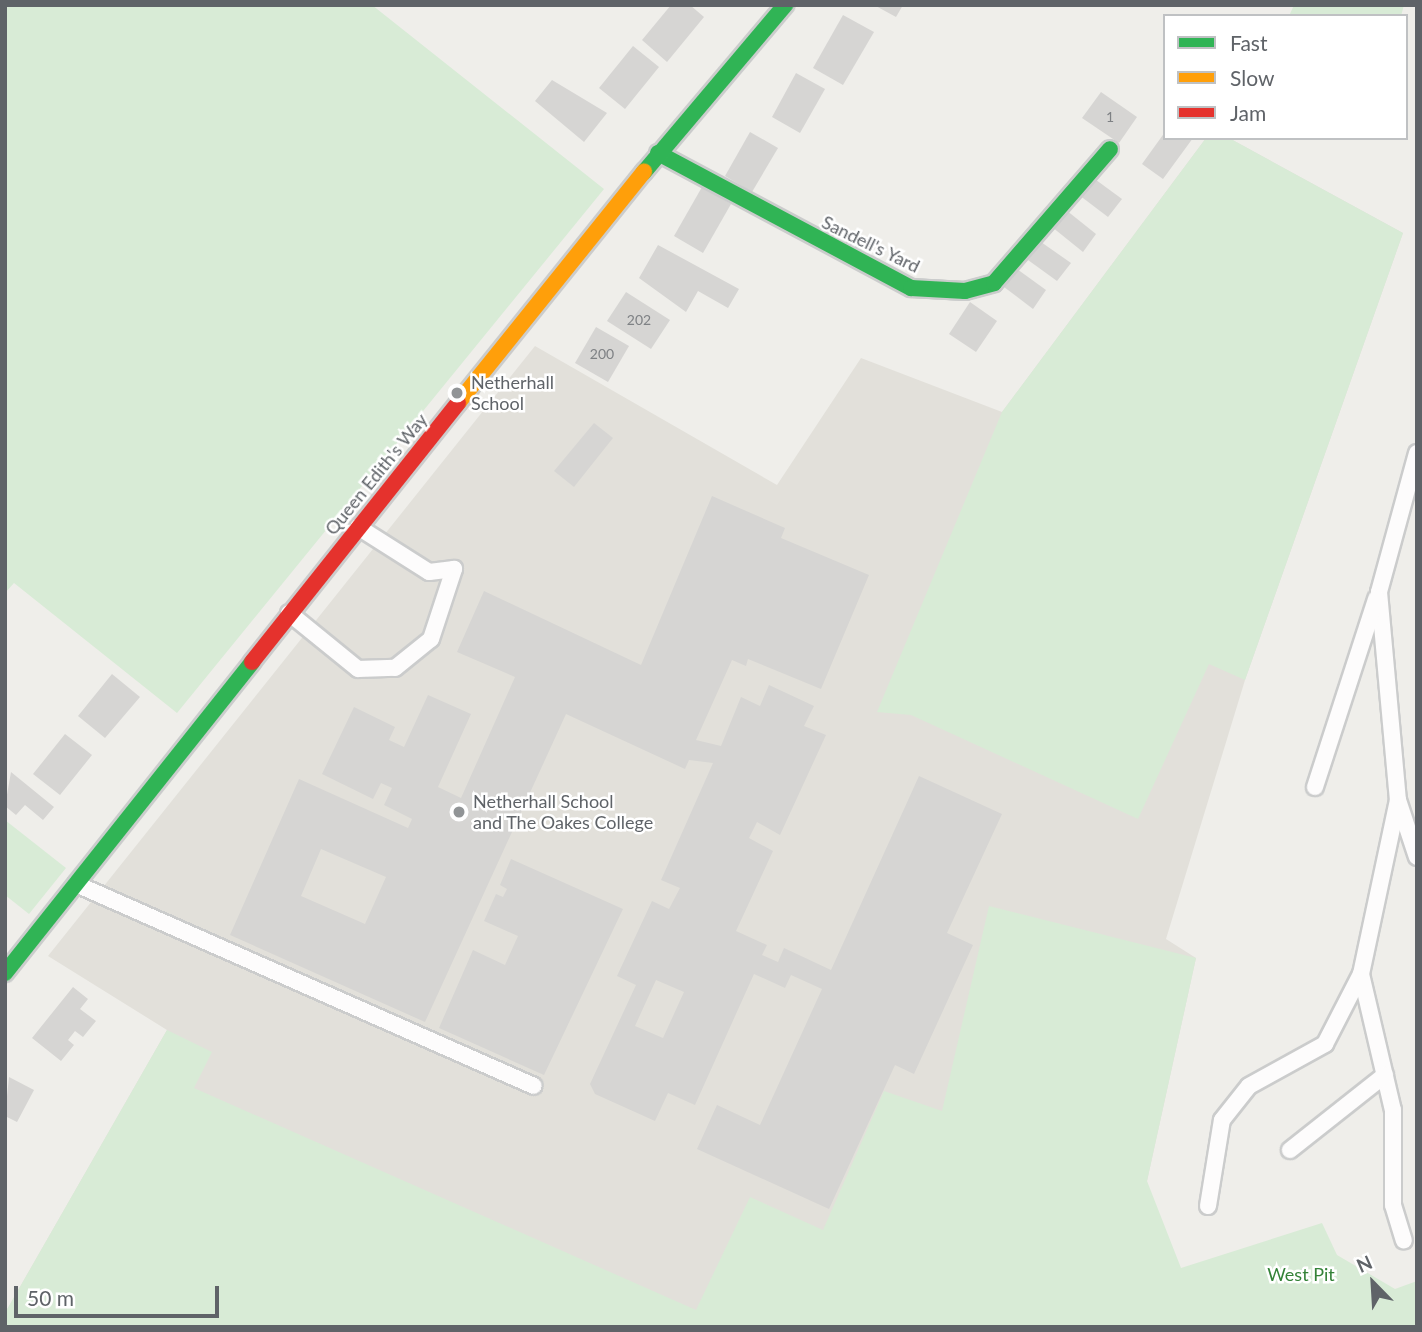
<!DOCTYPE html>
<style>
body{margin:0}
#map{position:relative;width:1422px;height:1332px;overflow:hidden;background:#efeeea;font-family:Lato,sans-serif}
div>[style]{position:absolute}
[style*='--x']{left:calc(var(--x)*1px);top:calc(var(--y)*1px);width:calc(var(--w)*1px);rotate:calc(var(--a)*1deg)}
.education>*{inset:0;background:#e2e0da}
.green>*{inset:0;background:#d8ebd6}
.building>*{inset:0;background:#d6d5d3}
.roads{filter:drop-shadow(2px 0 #cbcccc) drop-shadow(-2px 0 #cbcccc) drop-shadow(0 2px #cbcccc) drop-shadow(0 -2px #cbcccc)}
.lane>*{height:16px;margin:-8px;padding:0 8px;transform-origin:8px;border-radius:8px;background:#fdfcfc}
.fast>*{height:16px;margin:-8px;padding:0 8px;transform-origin:8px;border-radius:8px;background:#30b455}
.slow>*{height:16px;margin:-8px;padding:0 8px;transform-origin:8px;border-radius:8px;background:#ff9f0a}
.jam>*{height:16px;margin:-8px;padding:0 8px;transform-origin:8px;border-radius:8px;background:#e5322d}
.dots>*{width:19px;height:19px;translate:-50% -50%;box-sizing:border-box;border:4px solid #fff;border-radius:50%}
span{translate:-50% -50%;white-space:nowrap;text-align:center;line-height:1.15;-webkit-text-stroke:5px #fff;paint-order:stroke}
.number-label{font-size:14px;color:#7e8184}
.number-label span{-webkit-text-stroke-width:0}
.street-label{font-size:18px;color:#5f6368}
.poi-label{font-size:18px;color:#5f6368}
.left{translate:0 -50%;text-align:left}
.park-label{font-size:18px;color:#348238}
.frame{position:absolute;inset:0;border:7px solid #5f6368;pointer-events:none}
.legend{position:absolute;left:1163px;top:14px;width:245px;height:126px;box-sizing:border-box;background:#fff;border:2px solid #bfc1c3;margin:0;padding:9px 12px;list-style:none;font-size:21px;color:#5f6368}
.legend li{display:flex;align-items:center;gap:14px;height:35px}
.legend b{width:35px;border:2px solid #bfc1c3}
.north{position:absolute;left:1338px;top:1248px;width:70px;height:70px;-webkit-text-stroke:5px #fff;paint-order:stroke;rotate:336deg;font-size:19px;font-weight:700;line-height:28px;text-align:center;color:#5f6368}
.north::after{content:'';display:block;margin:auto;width:24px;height:32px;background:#5f6368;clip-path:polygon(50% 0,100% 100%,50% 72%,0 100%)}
.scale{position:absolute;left:14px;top:1286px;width:205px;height:32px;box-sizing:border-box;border:4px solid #5f6368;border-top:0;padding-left:9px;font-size:21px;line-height:24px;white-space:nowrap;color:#5f6368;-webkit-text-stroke:5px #fff;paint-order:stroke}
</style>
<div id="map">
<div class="education">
<div style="clip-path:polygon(1206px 138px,1229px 138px,1403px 233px,1245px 680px,1166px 939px,1196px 958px,1115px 1327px,5px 1327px,5px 1313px,167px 1030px,48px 956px,535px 346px,777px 485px,861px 358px,1002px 412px)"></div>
</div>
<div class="green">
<div style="clip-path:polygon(5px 5px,372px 5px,604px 189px,177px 713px,14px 583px,5px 593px)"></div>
<div style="clip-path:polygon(1294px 5px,1404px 5px,1401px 16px,1289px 16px)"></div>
<div style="clip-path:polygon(1206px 138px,1229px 138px,1403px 233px,1245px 680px,1209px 664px,1138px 819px,911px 715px,877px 712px,1002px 412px)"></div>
<div style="clip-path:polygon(5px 820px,66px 868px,29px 914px,5px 895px)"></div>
<div style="clip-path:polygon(989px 906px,1196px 958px,1147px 1181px,1181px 1268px,1322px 1223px,1337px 1255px,1395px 1289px,1417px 1281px,1417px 1327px,5px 1327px,5px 1313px,167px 1030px,212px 1052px,194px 1088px,696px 1310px,750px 1197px,823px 1230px,884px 1091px,942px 1111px)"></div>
</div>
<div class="building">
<div style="clip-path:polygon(671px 5px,690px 5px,704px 17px,667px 62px,642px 40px)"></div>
<div style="clip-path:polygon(874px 5px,903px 5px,896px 17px)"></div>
<div style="clip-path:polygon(843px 15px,874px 32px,843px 85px,813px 68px)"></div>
<div style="clip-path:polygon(633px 46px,659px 67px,625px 109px,599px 88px)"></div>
<div style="clip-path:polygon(796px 73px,825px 89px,800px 133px,772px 117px)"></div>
<div style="clip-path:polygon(552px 80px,607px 113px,584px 142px,535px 101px)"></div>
<div style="clip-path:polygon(1101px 92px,1137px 117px,1119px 143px,1082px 118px)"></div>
<div style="clip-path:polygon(750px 132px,778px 148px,752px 192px,725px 176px)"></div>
<div style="clip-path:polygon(1165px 132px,1165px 138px,1193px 138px,1163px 179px,1142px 164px)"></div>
<div style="clip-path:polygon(1092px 177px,1122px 199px,1108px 217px,1079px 195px)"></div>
<div style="clip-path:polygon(702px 187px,731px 204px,703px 253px,674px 236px)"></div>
<div style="clip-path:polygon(1066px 210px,1096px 234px,1083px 252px,1052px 227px)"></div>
<div style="clip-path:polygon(1041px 242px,1071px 263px,1057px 281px,1028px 260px)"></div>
<div style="clip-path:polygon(658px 245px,739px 289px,728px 308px,698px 291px,686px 312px,639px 278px)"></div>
<div style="clip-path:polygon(1017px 269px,1046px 290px,1033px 309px,1004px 287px)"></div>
<div style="clip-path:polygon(626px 292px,670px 320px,651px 349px,607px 321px)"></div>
<div style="clip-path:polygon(970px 302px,997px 321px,976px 352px,949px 334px)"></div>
<div style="clip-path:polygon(596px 327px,629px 346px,608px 382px,575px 363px)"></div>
<div style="clip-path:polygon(594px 423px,613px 438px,574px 487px,554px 471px)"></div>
<div style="clip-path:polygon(evenodd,712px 496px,785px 528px,781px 538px,869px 575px,821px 689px,748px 659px,746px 666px,732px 660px,696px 740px,721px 746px,741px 697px,760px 706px,769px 685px,814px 706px,804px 726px,826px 735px,780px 835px,757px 822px,749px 838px,773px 851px,736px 931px,767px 945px,762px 955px,778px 962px,784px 948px,831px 970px,919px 776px,1002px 814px,947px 933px,973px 945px,914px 1074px,895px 1065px,829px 1209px,697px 1149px,717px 1105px,760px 1125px,822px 989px,791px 975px,785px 988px,754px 974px,695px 1105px,668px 1093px,655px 1121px,595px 1094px,590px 1084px,636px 985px,617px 976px,652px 901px,669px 909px,680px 888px,661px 880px,713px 763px,689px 760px,685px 769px,566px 714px,425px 1022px,230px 935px,299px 779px,408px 828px,412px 819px,384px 805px,392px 788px,381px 783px,373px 799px,322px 774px,354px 707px,395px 727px,389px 740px,404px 747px,428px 695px,471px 714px,438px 787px,461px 798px,515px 677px,457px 652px,484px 591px,641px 665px,712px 496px,321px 849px,386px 877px,365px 924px,301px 896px,321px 849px,712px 496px,656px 980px,684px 992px,663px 1038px,635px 1026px,656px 980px)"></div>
<div style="clip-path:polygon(112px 674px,140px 697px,105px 738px,78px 716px)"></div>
<div style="clip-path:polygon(65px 734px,92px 755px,60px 795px,33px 774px)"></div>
<div style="clip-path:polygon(11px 772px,54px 807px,43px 820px,25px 805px,16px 815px,5px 806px)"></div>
<div style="clip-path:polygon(511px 859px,623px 909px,544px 1075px,439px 1028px,473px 950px,505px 965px,518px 936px,484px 921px,496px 894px,503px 897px,507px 889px,500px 885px)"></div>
<div style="clip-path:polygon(73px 987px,88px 999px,80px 1009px,96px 1021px,83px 1037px,75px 1031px,68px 1040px,74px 1045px,61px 1061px,32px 1038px)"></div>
<div style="clip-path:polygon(9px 1077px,34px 1090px,17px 1122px,5px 1116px)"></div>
</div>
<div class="roads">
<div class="lane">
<div style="--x:1417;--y:453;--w:144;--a:105.3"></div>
<div style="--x:1379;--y:592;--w:209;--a:84.8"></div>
<div style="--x:1398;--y:800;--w:60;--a:71.6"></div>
<div style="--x:289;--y:613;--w:89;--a:39.1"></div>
<div style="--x:358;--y:669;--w:37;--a:-2"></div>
<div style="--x:395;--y:668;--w:46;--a:-38.9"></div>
<div style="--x:431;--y:639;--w:74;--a:-71.8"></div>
<div style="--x:454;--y:569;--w:25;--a:173"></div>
<div style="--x:429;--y:572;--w:84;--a:-147.6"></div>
<div style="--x:1315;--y:787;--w:198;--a:-72"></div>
<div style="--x:1398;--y:800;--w:178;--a:102"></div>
<div style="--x:1361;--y:974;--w:140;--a:76.8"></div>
<div style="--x:1393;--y:1110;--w:95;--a:90"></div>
<div style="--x:1393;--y:1205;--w:37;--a:73"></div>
<div style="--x:76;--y:884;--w:500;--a:23.8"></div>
<div style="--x:1290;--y:1150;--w:121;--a:-38.3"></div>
<div style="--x:1208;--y:1206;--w:87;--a:-80.8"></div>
<div style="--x:1222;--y:1120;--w:43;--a:-51.5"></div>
<div style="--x:1249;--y:1086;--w:87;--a:-28.9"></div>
<div style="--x:1325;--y:1044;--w:79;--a:-62.8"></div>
</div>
<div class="fast">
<div style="--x:658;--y:153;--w:287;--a:28.1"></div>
<div style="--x:911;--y:288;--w:54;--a:3.2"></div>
<div style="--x:965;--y:291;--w:30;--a:-15"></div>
<div style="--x:994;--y:283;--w:177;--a:-49.1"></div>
<div style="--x:644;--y:172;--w:219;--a:-49.8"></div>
<div style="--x:5;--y:973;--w:397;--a:-51.5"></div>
</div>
<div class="slow">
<div style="--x:458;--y:403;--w:297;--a:-51.2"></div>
</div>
<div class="jam">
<div style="--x:252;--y:662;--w:331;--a:-51.5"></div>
</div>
</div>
<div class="dots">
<div style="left:457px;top:393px;background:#919496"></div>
<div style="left:459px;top:812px;background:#919496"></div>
</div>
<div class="number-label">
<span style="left:1110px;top:117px">1</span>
<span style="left:639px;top:320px">202</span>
<span style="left:602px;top:354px">200</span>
</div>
<div class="street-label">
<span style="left:871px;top:244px;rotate:26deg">Sandell's Yard</span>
<span style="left:376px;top:474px;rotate:-51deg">Queen Edith's Way</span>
</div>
<div class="poi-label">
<span class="left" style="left:471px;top:393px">Netherhall<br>School</span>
<span class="left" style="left:473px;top:812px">Netherhall School<br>and The Oakes College</span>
</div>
<div class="park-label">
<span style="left:1301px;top:1274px">West Pit</span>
</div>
<div class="frame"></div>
<ul class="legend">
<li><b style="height:9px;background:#30b455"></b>Fast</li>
<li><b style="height:9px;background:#ff9f0a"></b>Slow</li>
<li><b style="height:9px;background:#e5322d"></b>Jam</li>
</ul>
<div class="north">N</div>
<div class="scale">50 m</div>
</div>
